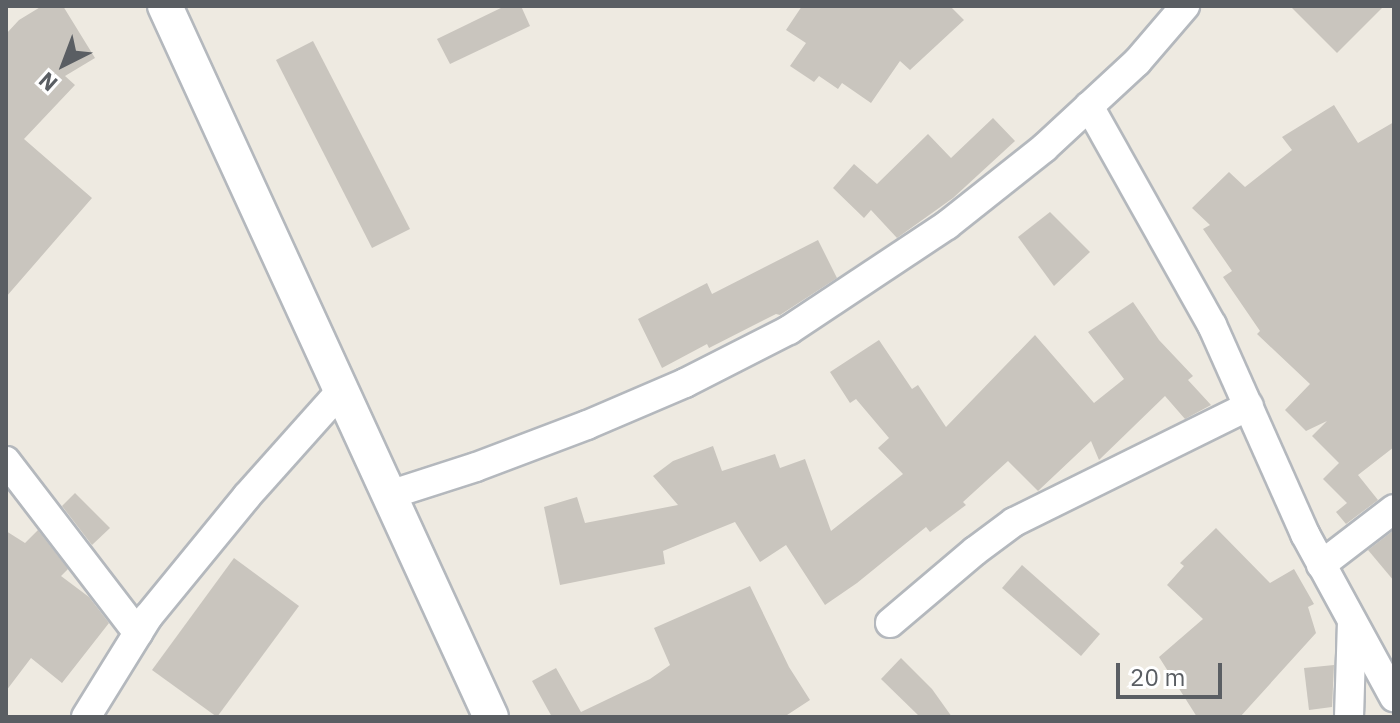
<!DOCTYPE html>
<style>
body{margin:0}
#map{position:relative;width:1400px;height:723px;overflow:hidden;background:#eeeae1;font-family:"IBM Plex Sans",sans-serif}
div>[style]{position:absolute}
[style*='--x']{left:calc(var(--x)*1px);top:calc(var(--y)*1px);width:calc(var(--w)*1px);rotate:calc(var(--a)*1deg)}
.building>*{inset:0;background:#c9c5be}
.roads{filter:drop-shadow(2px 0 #b4b8bd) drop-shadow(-2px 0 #b4b8bd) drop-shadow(0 2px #b4b8bd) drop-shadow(0 -2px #b4b8bd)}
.minor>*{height:28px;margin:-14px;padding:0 14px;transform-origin:14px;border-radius:14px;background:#fff}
.tertiary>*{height:34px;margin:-17px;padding:0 17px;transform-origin:17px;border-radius:17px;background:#fff}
span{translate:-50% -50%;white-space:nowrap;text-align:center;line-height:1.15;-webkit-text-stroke:6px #fff;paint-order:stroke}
.frame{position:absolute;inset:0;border:8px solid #5a5e63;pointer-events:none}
.north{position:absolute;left:24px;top:24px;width:80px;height:80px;-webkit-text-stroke:6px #fff;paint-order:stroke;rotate:222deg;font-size:22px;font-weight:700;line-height:32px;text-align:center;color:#5a5e63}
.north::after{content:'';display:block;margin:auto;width:28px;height:36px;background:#5a5e63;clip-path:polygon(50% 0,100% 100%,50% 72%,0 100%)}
.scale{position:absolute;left:1116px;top:663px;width:106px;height:36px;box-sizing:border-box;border:4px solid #5a5e63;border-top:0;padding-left:10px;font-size:24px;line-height:28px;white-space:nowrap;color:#5a5e63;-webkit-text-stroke:6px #fff;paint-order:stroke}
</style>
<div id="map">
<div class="building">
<div style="clip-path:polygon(42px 6px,63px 6px,95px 58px,65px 76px,75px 85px,24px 139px,92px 198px,6px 297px,6px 34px,19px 20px)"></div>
<div style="clip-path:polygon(505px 6px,521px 6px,530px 26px,450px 64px,437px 39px)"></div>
<div style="clip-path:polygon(802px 6px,950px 6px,964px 20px,910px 70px,900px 61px,871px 103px,842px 83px,838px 89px,819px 76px,814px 82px,790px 66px,806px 43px,786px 30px)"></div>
<div style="clip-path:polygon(1290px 6px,1384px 6px,1337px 53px)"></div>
<div style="clip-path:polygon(313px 41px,410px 229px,372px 248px,276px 60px)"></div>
<div style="clip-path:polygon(1334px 105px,1358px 143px,1394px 122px,1394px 447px,1358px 475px,1378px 500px,1346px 524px,1336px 512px,1347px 503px,1323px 479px,1339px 463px,1312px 436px,1327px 421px,1306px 431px,1285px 410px,1310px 384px,1257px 334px,1260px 331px,1223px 277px,1232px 271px,1203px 229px,1210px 225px,1192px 208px,1229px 172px,1245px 187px,1292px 150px,1282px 137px)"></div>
<div style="clip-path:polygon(993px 118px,1015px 141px,953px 198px,897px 238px,871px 210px,864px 218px,833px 188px,854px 164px,877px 184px,928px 134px,951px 158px)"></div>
<div style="clip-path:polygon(1050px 212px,1090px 252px,1054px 286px,1018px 237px)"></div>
<div style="clip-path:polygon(818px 240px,837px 278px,780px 315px,776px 314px,709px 348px,707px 344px,662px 368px,638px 319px,707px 283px,712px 294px)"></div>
<div style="clip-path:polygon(1133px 302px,1159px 340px,1193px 376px,1188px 380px,1211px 405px,1185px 419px,1165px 396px,1099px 460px,1091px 441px,1038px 491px,1008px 461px,963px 502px,966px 505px,930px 532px,926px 527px,857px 583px,825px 605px,786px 545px,760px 562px,735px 522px,663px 551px,665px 564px,560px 585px,544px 507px,577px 497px,585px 523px,678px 505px,653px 476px,673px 461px,713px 446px,722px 471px,775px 454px,780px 468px,805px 459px,831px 531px,903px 474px,878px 448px,889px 438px,856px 399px,850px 403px,830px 372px,879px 340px,912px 389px,918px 385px,946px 427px,1035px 335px,1094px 403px,1124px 379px,1088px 332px)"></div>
<div style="clip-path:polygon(75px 493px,110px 528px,92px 545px,62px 506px)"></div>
<div style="clip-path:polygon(1216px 528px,1270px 583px,1294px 569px,1314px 604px,1308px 607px,1316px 633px,1240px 717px,1197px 717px,1159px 657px,1203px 619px,1167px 585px,1184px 566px,1180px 563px)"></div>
<div style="clip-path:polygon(38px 530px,68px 569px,61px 576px,89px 597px,109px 623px,62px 683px,31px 658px,6px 691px,6px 531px,25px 543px)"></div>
<div style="clip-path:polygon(1394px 530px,1394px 581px,1368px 550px)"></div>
<div style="clip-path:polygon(234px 558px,299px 606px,217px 717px,152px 670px)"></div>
<div style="clip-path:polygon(1022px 565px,1100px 634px,1081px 656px,1002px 588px)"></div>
<div style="clip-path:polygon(750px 586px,789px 667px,810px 700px,784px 717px,552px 717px,532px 681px,556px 668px,581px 712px,650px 679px,670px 665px,654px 628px)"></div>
<div style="clip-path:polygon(901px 658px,932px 689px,952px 717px,920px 717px,881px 679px)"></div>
<div style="clip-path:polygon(1334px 665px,1332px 707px,1309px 710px,1304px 668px)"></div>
</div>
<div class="roads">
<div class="minor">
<div style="--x:1089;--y:106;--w:251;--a:60.7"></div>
<div style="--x:1212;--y:325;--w:229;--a:66"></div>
<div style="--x:1305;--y:534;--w:186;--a:61.4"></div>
<div style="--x:6;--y:461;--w:217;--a:52.5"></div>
<div style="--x:389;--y:495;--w:91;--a:-17.8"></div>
<div style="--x:476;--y:467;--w:119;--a:-20.7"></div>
<div style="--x:587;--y:425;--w:107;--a:-23.2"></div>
<div style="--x:685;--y:383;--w:117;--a:-27"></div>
<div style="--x:789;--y:330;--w:190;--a:-33.6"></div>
<div style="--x:947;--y:225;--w:124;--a:-38.4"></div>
<div style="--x:1044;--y:148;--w:127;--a:-42.8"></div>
<div style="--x:1137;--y:62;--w:74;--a:-49.4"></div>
<div style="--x:1321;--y:565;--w:92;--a:-37.5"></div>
<div style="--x:890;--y:623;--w:111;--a:-40.3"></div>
<div style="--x:975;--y:551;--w:49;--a:-36.6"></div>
<div style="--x:1014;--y:522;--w:262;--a:-26.3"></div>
<div style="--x:86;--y:717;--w:118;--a:-58.2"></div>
<div style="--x:148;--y:617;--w:156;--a:-50.7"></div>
<div style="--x:247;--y:496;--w:141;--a:-48.2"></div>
<div style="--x:1349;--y:717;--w:95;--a:-88.2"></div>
</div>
<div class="tertiary">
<div style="--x:165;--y:6;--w:782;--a:65.37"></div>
</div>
</div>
<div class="frame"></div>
<div class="north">N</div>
<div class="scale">20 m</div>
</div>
